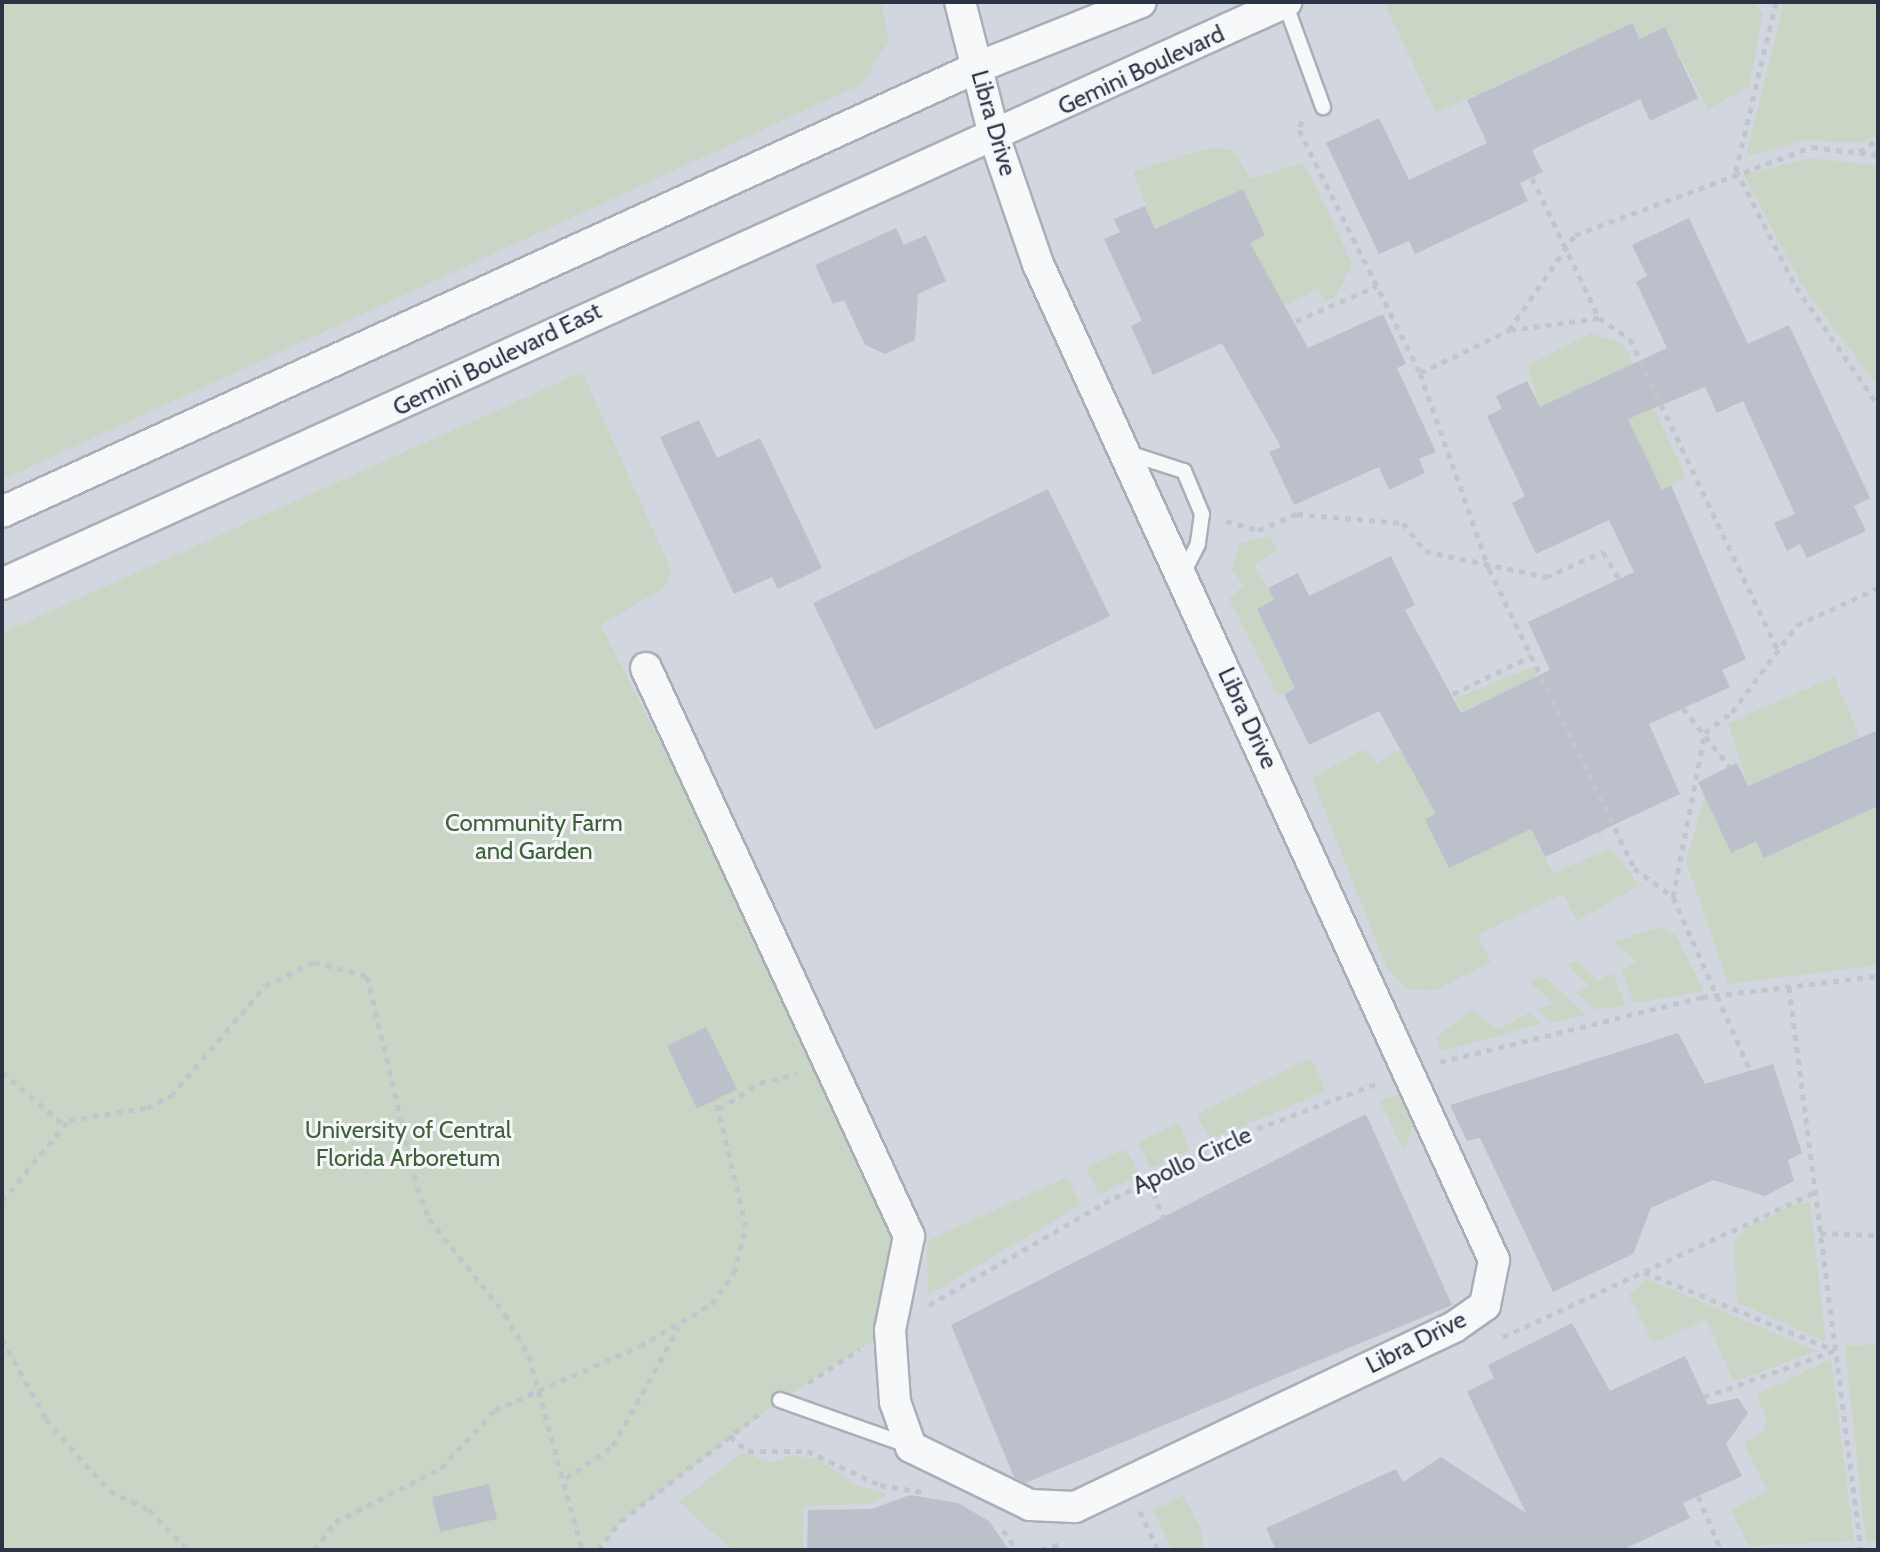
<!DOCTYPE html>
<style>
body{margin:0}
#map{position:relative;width:1880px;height:1552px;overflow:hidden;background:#e4e7ec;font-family:Cabin,sans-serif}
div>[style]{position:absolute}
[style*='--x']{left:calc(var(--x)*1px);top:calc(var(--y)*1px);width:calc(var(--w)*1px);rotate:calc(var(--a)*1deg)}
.built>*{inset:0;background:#d2d6de}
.green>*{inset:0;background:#c9d6c5}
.building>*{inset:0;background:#bbc0ca}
.path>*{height:5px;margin-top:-2.5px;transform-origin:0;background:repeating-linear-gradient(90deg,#c2c5cb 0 6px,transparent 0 12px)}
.roads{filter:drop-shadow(2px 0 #a9aeb7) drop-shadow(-2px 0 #a9aeb7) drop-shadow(0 2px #a9aeb7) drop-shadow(0 -2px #a9aeb7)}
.lane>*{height:14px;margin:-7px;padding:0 7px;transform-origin:7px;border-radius:7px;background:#f7f8fa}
.street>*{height:30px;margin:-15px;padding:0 15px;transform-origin:15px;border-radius:15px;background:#f7f8fa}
span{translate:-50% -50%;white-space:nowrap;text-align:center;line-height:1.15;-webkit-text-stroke:6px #f4f6f9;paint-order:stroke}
.street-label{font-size:24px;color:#2b3445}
.park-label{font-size:24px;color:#3f6138}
.frame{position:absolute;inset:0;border:4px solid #2b3445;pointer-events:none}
</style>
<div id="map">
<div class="built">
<div style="clip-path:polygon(2px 2px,1878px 2px,1878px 1550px,2px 1550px)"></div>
</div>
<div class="green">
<div style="clip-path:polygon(2px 2px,881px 2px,889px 41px,862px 84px,2px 480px)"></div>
<div style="clip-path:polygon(1384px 2px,1755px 2px,1763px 15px,1749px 86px,1708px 109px,1665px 28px,1640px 39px,1632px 23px,1436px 113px)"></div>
<div style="clip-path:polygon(1784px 2px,1878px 2px,1878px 134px,1863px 143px,1807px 140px,1746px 156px)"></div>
<div style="clip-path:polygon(1212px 147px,1234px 150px,1250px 179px,1301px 163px,1307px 169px,1352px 263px,1336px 297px,1325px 302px,1318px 289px,1280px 308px,1250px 243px,1265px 235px,1243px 189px,1155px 229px,1133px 172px)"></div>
<div style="clip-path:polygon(1811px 158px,1878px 166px,1878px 387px,1802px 285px,1744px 175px)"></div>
<div style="clip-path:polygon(1591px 333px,1624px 345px,1686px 477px,1662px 490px,1628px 419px,1540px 407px,1527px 366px)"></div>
<div style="clip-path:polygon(582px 372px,672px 572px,665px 587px,601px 625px,909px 1236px,890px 1330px,780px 1400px,622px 1521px,598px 1550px,2px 1550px,2px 633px)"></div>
<div style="clip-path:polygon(1270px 536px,1278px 551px,1254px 564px,1274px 600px,1257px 609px,1295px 688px,1278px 695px,1229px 599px,1244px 585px,1231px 569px,1241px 543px)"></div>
<div style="clip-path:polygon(1533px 667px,1607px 819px,1600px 838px,1551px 736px,1535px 678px,1461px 712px,1455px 698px)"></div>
<div style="clip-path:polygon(1834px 677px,1860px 737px,1748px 786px,1728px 723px)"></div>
<div style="clip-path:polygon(1366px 748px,1376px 764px,1398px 751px,1407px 754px,1436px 814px,1426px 819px,1531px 829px,1553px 874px,1610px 848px,1639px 885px,1577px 921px,1563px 894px,1477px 935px,1491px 962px,1436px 990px,1406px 989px,1387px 969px,1312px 778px)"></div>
<div style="clip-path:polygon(1705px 796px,1730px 852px,1756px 841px,1764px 858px,1878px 806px,1878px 965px,1728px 984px,1686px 861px)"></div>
<div style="clip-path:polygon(1659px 927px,1676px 935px,1704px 991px,1634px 1003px,1621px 970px,1637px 962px,1614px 942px)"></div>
<div style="clip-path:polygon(1576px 960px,1598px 981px,1613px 973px,1625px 1005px,1596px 1010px,1575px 992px,1589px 985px,1567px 965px)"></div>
<div style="clip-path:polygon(1543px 976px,1587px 1015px,1552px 1022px,1537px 1010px,1553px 1003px,1529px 982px)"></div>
<div style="clip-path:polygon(1472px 1010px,1498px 1029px,1529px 1013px,1542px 1024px,1441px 1051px,1435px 1038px)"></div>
<div style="clip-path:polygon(1311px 1058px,1326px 1091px,1210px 1140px,1197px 1114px)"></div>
<div style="clip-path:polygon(1399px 1094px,1414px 1122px,1404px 1151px,1380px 1101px)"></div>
<div style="clip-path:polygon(1178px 1123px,1190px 1150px,1151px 1168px,1138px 1142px)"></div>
<div style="clip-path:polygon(1126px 1148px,1139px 1175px,1099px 1195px,1086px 1168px)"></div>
<div style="clip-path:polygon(1067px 1177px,1081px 1205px,928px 1295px,927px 1241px)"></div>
<div style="clip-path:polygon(1799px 1203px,1810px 1203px,1826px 1342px,1737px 1302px,1734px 1245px,1747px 1228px)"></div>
<div style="clip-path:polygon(1647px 1279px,1817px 1351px,1734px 1382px,1706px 1320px,1653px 1343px,1629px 1295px)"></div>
<div style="clip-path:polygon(1878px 1344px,1878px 1541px,1866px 1541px,1845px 1346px)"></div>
<div style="clip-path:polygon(1831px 1359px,1854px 1541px,1749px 1546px,1731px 1510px,1768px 1491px,1744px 1443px,1762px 1434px,1767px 1419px,1756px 1395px)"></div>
<div style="clip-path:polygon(743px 1452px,769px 1463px,793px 1455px,820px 1460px,855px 1485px,887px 1494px,871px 1504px,804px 1506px,803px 1550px,732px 1550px,679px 1502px)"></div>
<div style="clip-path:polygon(1184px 1495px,1203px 1534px,1202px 1550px,1172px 1550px,1153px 1510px)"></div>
</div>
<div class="building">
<div style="clip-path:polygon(1632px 23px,1640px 39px,1665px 27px,1698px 98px,1650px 121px,1640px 99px,1532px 150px,1543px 172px,1520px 183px,1528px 201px,1415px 254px,1409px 241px,1379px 254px,1326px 143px,1379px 118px,1409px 180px,1487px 143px,1467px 100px)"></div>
<div style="clip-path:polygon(1243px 189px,1265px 235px,1250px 243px,1308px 348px,1383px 314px,1406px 364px,1397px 368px,1436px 452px,1419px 459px,1425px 473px,1389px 490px,1379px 467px,1294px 505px,1269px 452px,1281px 447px,1222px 343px,1153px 375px,1131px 326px,1142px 321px,1104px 239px,1120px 232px,1114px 219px,1145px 206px,1155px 229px)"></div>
<div style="clip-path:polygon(1689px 218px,1748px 344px,1789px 325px,1870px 498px,1854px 506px,1866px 531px,1807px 558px,1800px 544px,1787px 551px,1774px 523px,1795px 514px,1743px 401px,1717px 413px,1705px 387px,1628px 419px,1662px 490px,1671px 485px,1746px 659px,1722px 670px,1730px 687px,1649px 724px,1680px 794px,1545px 857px,1531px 829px,1449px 868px,1425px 819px,1436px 814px,1379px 711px,1309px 745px,1284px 694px,1295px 688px,1257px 609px,1274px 600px,1268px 588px,1298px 573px,1309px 596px,1391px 556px,1415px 605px,1405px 610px,1461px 713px,1550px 670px,1528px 622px,1634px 572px,1609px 520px,1536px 554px,1512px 503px,1525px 496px,1487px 416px,1502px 409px,1496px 396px,1527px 381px,1540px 407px,1667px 348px,1636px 282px,1647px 276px,1632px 245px)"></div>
<div style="clip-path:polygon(896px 228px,904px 245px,926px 235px,946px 281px,918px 294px,915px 340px,885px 354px,865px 345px,844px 300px,833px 304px,815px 265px)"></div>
<div style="clip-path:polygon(699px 420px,717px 458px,760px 438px,822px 568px,778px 589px,772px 577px,734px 594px,660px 437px)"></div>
<div style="clip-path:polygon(1048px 489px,1110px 616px,875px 730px,813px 603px)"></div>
<div style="clip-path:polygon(1878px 730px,1878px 806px,1764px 858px,1756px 841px,1731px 853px,1698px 782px,1737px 763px,1748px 786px)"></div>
<div style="clip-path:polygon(706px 1027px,737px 1089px,697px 1109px,667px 1046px)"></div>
<div style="clip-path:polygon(1678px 1033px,1705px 1084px,1773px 1064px,1802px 1153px,1788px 1160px,1794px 1181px,1765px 1196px,1713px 1180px,1651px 1208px,1633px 1254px,1553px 1292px,1480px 1138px,1467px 1141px,1450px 1105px)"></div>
<div style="clip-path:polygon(1366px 1114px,1452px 1305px,1025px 1483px,1014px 1477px,951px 1325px)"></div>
<div style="clip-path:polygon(1572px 1323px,1610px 1391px,1685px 1356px,1708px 1405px,1738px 1398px,1748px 1413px,1726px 1444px,1742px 1476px,1683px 1503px,1690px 1518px,1622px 1550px,1276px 1550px,1266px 1528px,1396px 1469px,1403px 1482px,1441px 1457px,1526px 1513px,1467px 1392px,1494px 1378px,1488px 1365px)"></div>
<div style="clip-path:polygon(489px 1484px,497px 1519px,440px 1532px,432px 1497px)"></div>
<div style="clip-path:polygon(910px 1495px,958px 1503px,989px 1521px,1009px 1550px,807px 1550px,808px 1510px,872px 1509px)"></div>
</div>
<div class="path">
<div style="--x:1776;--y:2;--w:173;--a:103.4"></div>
<div style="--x:1736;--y:170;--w:131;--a:62.9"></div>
<div style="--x:1796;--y:287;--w:144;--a:55.2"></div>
<div style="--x:1302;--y:121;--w:9;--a:108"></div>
<div style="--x:1299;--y:130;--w:271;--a:63.5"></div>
<div style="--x:1420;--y:373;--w:208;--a:70.6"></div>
<div style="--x:1489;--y:569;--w:332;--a:64.1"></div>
<div style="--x:1634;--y:868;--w:49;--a:36.6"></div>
<div style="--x:1673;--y:897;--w:189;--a:66"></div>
<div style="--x:1859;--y:152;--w:23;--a:-34"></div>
<div style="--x:1532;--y:178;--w:155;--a:64.4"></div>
<div style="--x:1599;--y:318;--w:37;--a:34"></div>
<div style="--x:1630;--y:339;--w:344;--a:64.6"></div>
<div style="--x:1599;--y:318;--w:91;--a:172.4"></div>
<div style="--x:1509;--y:330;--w:116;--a:-55.2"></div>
<div style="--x:1575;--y:235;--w:253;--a:-20.4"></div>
<div style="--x:1812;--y:147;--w:66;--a:6.9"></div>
<div style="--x:1296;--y:321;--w:88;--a:-23.4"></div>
<div style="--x:1420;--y:373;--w:99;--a:-25.8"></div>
<div style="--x:1226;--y:521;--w:33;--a:16"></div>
<div style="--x:1258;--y:530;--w:42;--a:-22.3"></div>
<div style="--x:1297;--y:514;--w:106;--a:4.9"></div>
<div style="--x:1403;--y:523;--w:36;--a:52"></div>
<div style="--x:1425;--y:551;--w:124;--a:12.1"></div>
<div style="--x:1546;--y:577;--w:62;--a:-23.7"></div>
<div style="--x:1603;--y:552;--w:31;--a:59"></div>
<div style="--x:1453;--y:694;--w:87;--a:-26"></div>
<div style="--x:1683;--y:708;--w:75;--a:51.5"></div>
<div style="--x:1673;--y:897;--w:167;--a:-79"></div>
<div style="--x:1705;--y:733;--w:34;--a:-38"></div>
<div style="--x:1732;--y:712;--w:109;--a:-53.2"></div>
<div style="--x:1797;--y:625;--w:89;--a:-24.6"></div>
<div style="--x:1789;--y:987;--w:568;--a:82.71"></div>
<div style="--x:1440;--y:1062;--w:270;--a:-13.9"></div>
<div style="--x:1702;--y:997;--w:177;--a:-6.8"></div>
<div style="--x:2;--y:1072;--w:82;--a:40.5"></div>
<div style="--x:719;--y:1109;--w:49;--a:-32.4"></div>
<div style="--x:760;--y:1083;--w:38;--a:-14"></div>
<div style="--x:1149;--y:1181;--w:39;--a:69"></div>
<div style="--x:2;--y:1201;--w:105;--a:-50.4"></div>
<div style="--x:69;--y:1120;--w:79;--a:-8.7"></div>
<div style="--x:147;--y:1108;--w:27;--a:-27"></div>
<div style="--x:171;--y:1096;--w:145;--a:-49.5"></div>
<div style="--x:265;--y:986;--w:55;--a:-26.1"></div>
<div style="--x:314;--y:962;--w:55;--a:14.8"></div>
<div style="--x:367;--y:976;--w:217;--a:76.7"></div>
<div style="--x:417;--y:1187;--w:34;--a:69"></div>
<div style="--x:429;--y:1219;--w:122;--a:51.3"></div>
<div style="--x:505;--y:1314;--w:48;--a:60.3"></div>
<div style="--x:529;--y:1356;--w:201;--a:74.7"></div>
<div style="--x:1820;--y:1233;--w:56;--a:2"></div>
<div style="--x:1644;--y:1272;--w:205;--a:22.3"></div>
<div style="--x:929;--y:1305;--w:203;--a:-30.2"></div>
<div style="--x:1104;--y:1203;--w:158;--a:-26.2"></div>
<div style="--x:1246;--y:1133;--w:141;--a:-20.7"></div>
<div style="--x:1503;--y:1337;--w:344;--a:-24.9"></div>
<div style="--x:2;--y:1339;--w:91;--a:61.2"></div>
<div style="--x:46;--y:1419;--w:60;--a:49.1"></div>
<div style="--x:85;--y:1464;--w:37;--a:47"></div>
<div style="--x:110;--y:1491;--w:43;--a:26"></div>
<div style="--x:149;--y:1510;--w:56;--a:45.7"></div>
<div style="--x:808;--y:1383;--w:62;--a:-33.2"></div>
<div style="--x:1704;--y:1397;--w:138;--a:-19.5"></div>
<div style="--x:730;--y:1436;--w:23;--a:40"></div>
<div style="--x:748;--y:1451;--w:59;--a:0"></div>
<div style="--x:807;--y:1451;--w:81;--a:25"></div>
<div style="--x:880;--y:1485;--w:43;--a:9.5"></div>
<div style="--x:566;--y:1478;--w:57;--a:-34.2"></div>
<div style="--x:613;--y:1446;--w:136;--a:-61"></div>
<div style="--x:1698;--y:1496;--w:59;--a:66.9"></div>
<div style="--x:1140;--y:1511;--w:43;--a:65.2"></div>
<div style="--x:1003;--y:1530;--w:24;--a:55"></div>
<div style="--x:314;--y:1550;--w:35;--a:-53"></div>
<div style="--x:335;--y:1522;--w:119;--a:-27"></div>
<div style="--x:441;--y:1468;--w:79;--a:-47"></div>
<div style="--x:495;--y:1410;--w:158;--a:-23.8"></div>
<div style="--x:640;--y:1346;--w:83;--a:-30.3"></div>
<div style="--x:712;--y:1304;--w:38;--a:-55"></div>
<div style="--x:734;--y:1273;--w:48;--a:-75.4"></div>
<div style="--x:746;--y:1227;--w:131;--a:-103.2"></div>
<div style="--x:598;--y:1550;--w:37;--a:-52"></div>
<div style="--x:621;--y:1521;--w:175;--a:-37.8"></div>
<div style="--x:1041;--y:1550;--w:23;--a:-18"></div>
</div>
<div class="roads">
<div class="lane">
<div style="--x:1285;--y:3;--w:111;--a:69.9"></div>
<div style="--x:1125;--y:452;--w:62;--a:17.9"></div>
<div style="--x:1184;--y:471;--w:47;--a:67.3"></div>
<div style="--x:1202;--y:514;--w:30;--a:98"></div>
<div style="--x:1198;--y:544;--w:35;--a:117"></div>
<div style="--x:780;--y:1400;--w:138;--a:19.5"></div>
</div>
<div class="street">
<div style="--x:2;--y:512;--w:1073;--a:-24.51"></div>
<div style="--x:978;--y:67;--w:175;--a:-21.7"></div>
<div style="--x:2;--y:584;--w:1410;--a:-24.38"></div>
<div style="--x:646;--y:668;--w:626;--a:65.15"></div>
<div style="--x:909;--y:1236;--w:96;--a:101.4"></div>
<div style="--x:890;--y:1330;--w:72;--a:86"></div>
<div style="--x:895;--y:1402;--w:48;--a:70.4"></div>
<div style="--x:911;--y:1447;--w:132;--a:26"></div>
<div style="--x:1030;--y:1505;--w:45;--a:2.5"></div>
<div style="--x:1075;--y:1507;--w:420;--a:-25.4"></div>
<div style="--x:1454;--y:1327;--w:38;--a:-35"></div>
<div style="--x:1485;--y:1305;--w:46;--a:-78.7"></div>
<div style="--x:1494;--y:1260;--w:1095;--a:-114.6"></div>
<div style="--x:1038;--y:264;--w:132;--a:-109"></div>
<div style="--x:995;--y:139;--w:141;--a:-104.3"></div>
</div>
</div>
<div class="street-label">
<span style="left:1141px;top:70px;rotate:-25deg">Gemini Boulevard</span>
<span style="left:994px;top:123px;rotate:74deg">Libra Drive</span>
<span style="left:497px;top:359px;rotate:-26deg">Gemini Boulevard East</span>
<span style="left:1248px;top:718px;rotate:65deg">Libra Drive</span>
<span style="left:1192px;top:1160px;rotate:-25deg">Apollo Circle</span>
<span style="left:1416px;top:1342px;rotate:-27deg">Libra Drive</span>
</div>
<div class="park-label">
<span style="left:534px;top:837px">Community Farm<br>and Garden</span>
<span style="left:408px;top:1144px">University of Central<br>Florida Arboretum</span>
</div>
<div class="frame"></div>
</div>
